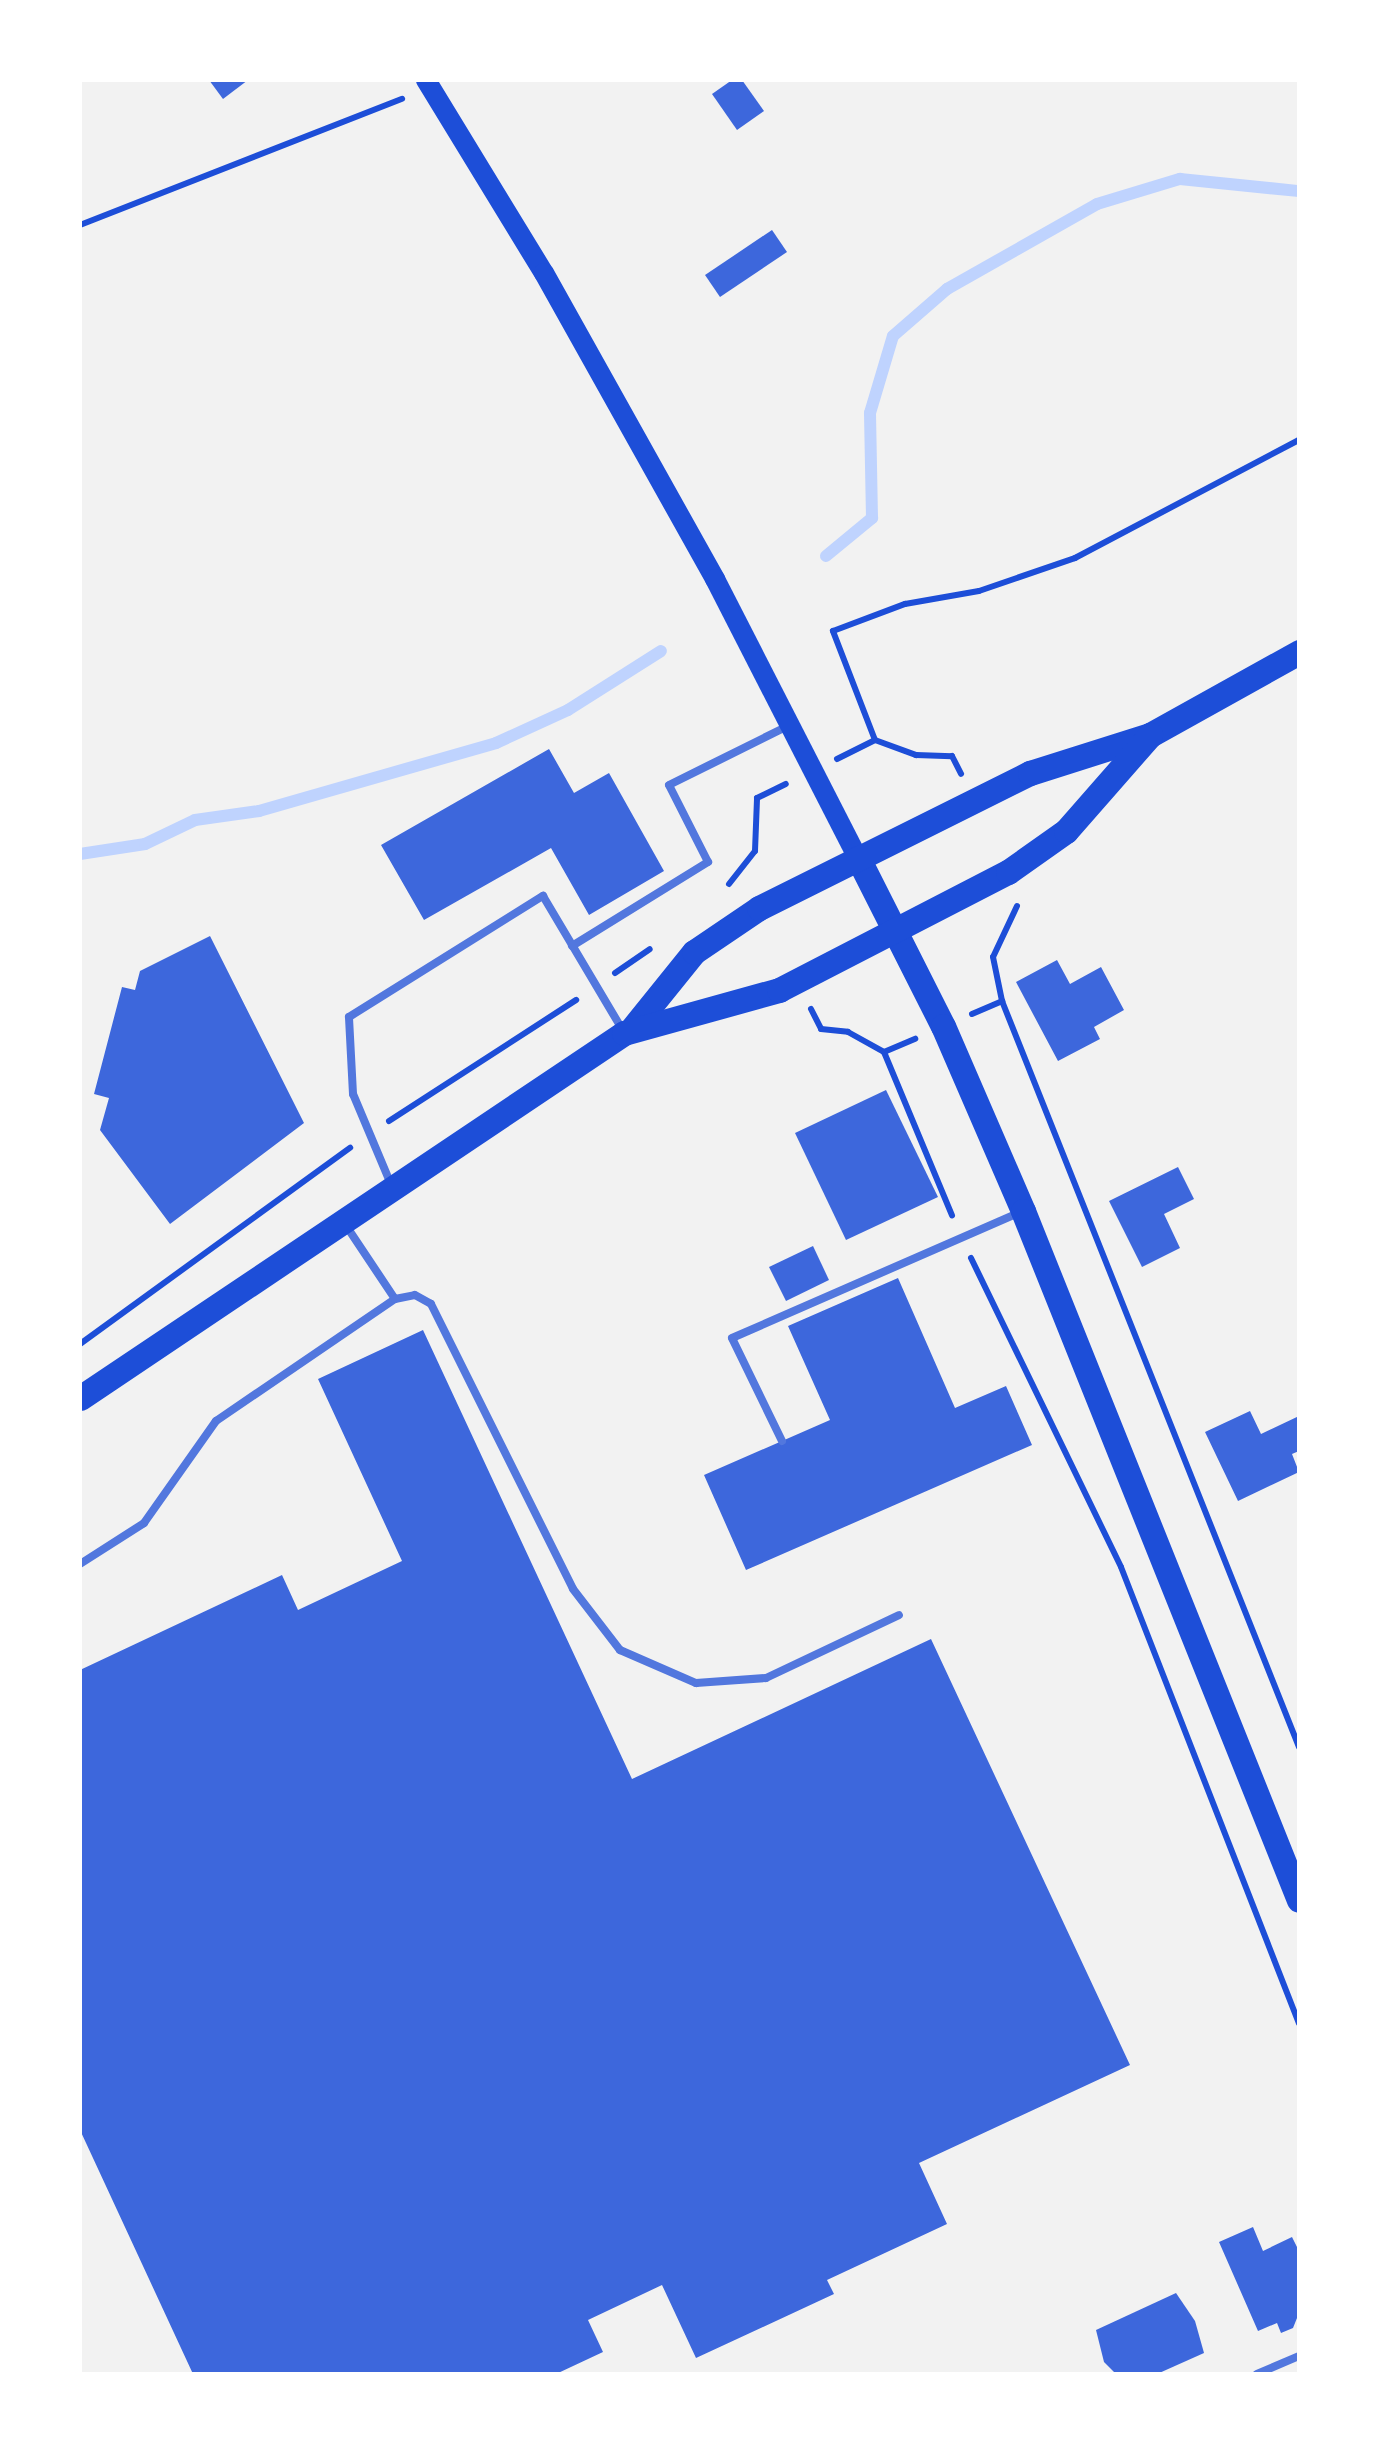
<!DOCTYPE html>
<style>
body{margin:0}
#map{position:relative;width:1379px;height:2454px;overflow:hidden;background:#f2f2f2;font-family:Merriweather,serif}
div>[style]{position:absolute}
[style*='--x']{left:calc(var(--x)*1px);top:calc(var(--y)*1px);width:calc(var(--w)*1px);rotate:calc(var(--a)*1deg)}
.stream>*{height:12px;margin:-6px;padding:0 6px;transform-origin:6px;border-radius:6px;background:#bfd3fe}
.building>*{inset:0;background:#3d67dc}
.path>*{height:6px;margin:-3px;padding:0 3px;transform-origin:3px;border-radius:3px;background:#1d4ed8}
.service>*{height:8px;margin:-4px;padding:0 4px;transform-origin:4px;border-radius:4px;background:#5277de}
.secondary>*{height:20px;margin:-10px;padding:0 10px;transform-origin:10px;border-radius:10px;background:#1d4ed8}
.primary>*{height:25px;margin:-12.5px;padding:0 12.5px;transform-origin:12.5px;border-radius:12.5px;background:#1d4ed8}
span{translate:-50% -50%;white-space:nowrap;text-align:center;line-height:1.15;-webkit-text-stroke:10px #fff;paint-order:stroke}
.frame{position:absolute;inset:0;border:82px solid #fff;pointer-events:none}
</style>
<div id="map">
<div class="stream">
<div style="--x:826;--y:556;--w:60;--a:-39.6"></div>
<div style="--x:872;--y:518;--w:105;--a:-91.1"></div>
<div style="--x:870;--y:413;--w:80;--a:-73.4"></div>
<div style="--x:893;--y:336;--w:72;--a:-41"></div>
<div style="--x:947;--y:289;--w:172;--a:-29.5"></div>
<div style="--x:1097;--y:204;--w:87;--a:-16.8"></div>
<div style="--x:1180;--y:179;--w:120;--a:5.8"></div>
<div style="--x:80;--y:854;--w:66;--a:-8.7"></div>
<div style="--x:145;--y:844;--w:55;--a:-25.6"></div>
<div style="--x:195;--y:820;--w:65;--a:-8"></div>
<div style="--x:259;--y:811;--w:247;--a:-16"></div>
<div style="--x:496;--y:743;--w:79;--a:-24.6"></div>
<div style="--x:568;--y:710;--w:110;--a:-32.4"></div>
</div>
<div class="building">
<div style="clip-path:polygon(209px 80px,248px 80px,223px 99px)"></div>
<div style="clip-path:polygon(732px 80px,742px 80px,764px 111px,737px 130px,712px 94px)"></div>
<div style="clip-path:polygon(772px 230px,787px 252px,720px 297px,705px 275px)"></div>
<div style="clip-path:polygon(549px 749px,574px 793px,609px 773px,664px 871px,589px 915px,551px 848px,424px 920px,381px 845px)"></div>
<div style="clip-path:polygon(210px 936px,304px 1123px,170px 1224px,100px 1130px,109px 1098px,94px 1094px,122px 987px,135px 990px,140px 971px)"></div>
<div style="clip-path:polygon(1057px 960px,1070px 984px,1101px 967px,1124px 1010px,1094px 1027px,1100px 1039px,1058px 1061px,1016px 982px)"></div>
<div style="clip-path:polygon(886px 1090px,938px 1197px,846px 1240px,795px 1133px)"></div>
<div style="clip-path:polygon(1178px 1167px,1194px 1199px,1164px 1214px,1180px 1248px,1142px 1267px,1109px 1201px)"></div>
<div style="clip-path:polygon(813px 1246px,829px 1280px,786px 1301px,769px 1267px)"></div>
<div style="clip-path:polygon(898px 1278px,955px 1408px,1006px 1386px,1032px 1445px,746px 1570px,704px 1475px,830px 1420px,788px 1326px)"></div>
<div style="clip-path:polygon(423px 1330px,632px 1779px,931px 1639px,1130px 2065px,919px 2163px,947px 2224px,827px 2280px,834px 2294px,696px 2358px,662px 2285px,588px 2320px,603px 2352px,556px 2374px,193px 2374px,80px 2130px,80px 1670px,282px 1575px,298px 1610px,402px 1561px,318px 1379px)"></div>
<div style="clip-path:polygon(1250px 1411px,1261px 1434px,1299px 1416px,1299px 1451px,1292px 1454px,1299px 1472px,1238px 1501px,1205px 1432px)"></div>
<div style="clip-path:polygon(1253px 2227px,1263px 2251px,1292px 2237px,1299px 2251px,1299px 2313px,1293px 2328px,1281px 2333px,1277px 2323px,1258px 2331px,1219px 2242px)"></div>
<div style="clip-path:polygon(1176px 2293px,1195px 2321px,1204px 2353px,1157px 2374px,1116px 2374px,1104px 2362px,1096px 2330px)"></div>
</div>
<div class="path">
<div style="--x:80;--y:225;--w:346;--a:-21.4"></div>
<div style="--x:875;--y:740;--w:117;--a:-111.1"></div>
<div style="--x:833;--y:631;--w:77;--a:-20.6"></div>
<div style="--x:905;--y:604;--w:75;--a:-10"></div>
<div style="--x:979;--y:591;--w:102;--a:-19"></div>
<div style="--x:1075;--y:558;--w:253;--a:-27.8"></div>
<div style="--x:837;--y:759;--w:42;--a:-26.6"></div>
<div style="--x:875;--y:740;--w:44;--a:20.1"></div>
<div style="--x:916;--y:755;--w:36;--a:2"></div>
<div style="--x:952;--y:756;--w:20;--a:63"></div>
<div style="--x:729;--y:884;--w:42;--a:-51.8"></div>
<div style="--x:755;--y:851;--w:53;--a:-87.8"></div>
<div style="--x:757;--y:798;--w:32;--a:-26"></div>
<div style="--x:1017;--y:906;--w:56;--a:115.2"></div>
<div style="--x:993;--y:957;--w:45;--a:78.4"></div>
<div style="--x:1002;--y:1001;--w:803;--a:68.29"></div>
<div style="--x:615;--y:973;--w:42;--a:-34.4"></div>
<div style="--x:811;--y:1009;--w:22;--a:63"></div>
<div style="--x:821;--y:1029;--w:27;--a:6"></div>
<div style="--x:848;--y:1032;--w:41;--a:29.1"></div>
<div style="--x:884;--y:1052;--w:177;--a:67.4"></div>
<div style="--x:972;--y:1014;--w:33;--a:-23"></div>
<div style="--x:884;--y:1052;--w:34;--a:-23"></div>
<div style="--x:389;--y:1121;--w:223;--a:-32.9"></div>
<div style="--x:971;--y:1258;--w:343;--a:64.1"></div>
<div style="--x:1121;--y:1567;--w:490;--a:68.7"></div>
<div style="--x:80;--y:1344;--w:334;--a:-36"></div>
</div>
<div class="service">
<div style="--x:572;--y:946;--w:160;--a:-31.7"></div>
<div style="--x:708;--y:862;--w:86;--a:-116.9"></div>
<div style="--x:669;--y:785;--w:135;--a:-26.4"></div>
<div style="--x:390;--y:1182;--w:95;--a:-112.8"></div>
<div style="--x:353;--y:1094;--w:77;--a:-93"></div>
<div style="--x:349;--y:1017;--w:229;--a:-32"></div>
<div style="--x:543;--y:896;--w:155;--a:59.3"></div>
<div style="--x:345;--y:1224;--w:90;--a:56.3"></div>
<div style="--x:782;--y:1441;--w:114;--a:-115.9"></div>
<div style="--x:732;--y:1338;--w:315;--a:-23.6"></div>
<div style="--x:80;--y:1564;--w:76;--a:-32.6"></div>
<div style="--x:144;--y:1523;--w:125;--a:-54.8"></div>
<div style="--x:216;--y:1421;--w:217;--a:-34.3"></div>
<div style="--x:395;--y:1299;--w:20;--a:-11"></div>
<div style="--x:415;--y:1295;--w:18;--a:29"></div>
<div style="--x:431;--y:1304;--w:318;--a:63.5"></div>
<div style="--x:573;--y:1589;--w:77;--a:52.4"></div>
<div style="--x:620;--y:1650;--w:83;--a:23.5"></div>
<div style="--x:696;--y:1683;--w:70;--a:-4.1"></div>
<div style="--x:766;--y:1678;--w:147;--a:-25.3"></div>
<div style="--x:1257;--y:2374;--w:46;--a:-23.2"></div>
</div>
<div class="secondary">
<div style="--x:426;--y:80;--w:226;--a:58.6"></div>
<div style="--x:544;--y:273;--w:351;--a:60.8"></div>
<div style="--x:715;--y:579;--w:314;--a:62.9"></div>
</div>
<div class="primary">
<div style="--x:858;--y:858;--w:188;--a:63.2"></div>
<div style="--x:943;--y:1026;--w:202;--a:66.6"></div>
<div style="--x:1023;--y:1211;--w:742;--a:68.17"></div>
<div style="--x:631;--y:1030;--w:100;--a:-51.1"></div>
<div style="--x:694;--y:952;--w:78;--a:-34.1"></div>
<div style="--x:759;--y:908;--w:303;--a:-26.5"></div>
<div style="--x:1030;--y:773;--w:126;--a:-17.6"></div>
<div style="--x:1150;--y:735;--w:171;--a:-29.1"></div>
<div style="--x:80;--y:1398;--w:655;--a:-33.86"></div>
<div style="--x:624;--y:1033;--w:161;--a:-15.5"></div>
<div style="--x:779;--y:990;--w:258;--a:-27.3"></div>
<div style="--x:1008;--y:872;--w:71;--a:-35.3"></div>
<div style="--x:1066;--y:831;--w:128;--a:-48.8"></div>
</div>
<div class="frame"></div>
</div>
